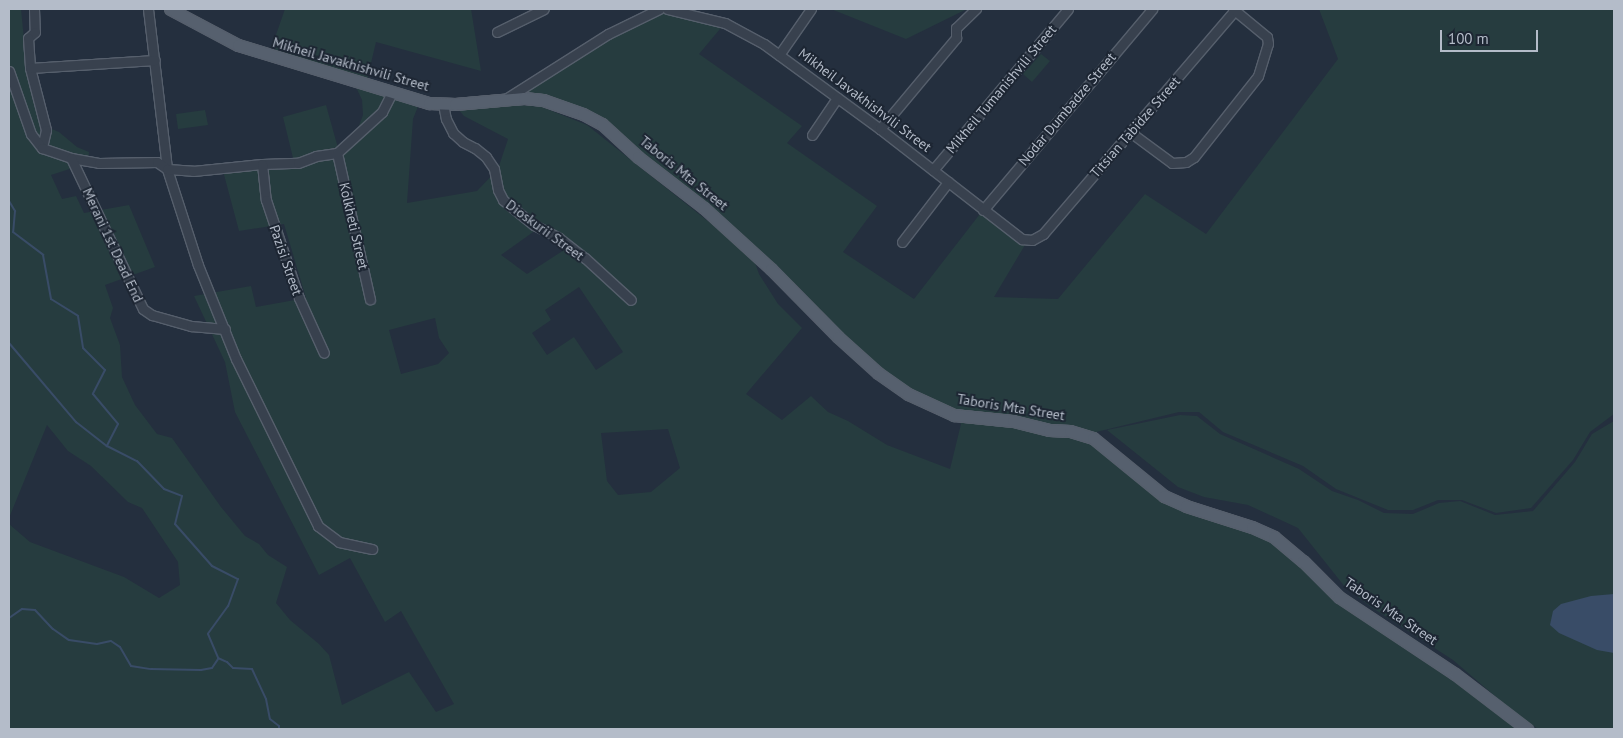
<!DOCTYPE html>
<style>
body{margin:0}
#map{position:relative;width:1623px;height:738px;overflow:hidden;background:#242f3e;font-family:"PT Sans",sans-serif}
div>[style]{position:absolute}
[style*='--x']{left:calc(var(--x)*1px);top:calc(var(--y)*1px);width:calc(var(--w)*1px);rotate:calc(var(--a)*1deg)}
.green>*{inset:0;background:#263c3f}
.water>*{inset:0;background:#394c67}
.stream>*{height:2px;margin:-1px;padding:0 1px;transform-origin:1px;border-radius:1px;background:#394c67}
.roads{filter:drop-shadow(1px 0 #565f6c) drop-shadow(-1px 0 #565f6c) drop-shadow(0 1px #565f6c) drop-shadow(0 -1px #565f6c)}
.minor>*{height:9px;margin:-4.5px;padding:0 4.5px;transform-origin:4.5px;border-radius:4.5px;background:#38414e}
.major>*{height:11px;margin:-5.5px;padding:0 5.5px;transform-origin:5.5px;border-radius:5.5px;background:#56606e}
span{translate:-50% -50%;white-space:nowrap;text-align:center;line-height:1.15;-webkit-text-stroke:4px #1d2633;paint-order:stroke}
.street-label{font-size:14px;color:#b4bcc9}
.frame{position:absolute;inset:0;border:10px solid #b4bcc9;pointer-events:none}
.scale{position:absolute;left:1440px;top:30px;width:98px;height:22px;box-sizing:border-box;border:2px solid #b4bcc9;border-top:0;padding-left:6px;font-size:15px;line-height:18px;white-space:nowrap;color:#b4bcc9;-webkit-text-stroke:4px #1d2633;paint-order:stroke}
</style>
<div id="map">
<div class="green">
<div style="clip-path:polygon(evenodd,9px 9px,21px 9px,28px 81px,42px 125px,59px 132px,77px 147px,89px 152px,88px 163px,51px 175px,62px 199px,76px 196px,84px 213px,129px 205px,155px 267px,105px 285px,113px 308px,110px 318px,120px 345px,122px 377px,135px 405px,157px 434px,172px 438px,221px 507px,245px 536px,259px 544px,268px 555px,287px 567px,276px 603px,290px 620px,319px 644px,329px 655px,342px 705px,409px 672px,436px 712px,454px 704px,401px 611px,385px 622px,350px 558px,319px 575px,235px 412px,225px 362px,194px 296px,251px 286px,256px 307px,306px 298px,284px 224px,239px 231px,223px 171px,294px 162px,283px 117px,326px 105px,338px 148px,358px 128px,363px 115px,362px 100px,355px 85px,419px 104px,413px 119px,407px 203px,477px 191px,498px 169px,508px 139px,464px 116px,457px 108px,498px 103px,542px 107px,587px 125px,753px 257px,759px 274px,778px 304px,802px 328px,746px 394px,782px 420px,811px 396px,828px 412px,848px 421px,887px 445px,950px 469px,961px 424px,954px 415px,908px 394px,771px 269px,583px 114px,507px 99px,659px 9px,725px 23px,699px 54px,802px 126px,787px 143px,877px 206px,843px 252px,914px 299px,983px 210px,1022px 239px,1025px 245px,994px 297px,1058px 299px,1145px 194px,1206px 234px,1338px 59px,1319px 9px,1614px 9px,1614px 414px,1590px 432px,1573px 460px,1531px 508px,1496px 513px,1462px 500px,1438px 500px,1413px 510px,1388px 510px,1336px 489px,1303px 466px,1223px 432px,1199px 412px,1179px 412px,1092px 433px,1161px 494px,1276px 536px,1341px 597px,1530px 729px,9px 729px,9px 524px,30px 542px,124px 577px,159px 598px,180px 585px,178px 562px,142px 508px,128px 502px,91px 466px,68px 451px,47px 425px,9px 518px,9px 9px,536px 230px,564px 250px,527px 274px,501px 255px,536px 230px,9px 9px,579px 287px,623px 352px,596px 370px,574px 337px,547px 355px,532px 333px,551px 320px,545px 310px,579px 287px,9px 9px,435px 318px,439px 338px,449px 353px,438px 364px,401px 374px,389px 330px,435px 318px,9px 9px,668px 429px,680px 468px,651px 492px,618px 495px,607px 481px,601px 433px,668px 429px)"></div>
<div style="clip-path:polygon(285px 9px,471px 9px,481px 71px,376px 42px,366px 84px,316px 68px,271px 49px)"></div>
<div style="clip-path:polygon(831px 9px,967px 9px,906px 39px)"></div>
<div style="clip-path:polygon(1041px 54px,1050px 61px,1032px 82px,1023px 74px)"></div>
<div style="clip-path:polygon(205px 110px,208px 125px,178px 129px,176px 114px)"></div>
<div style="clip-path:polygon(1180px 415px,1197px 416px,1220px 434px,1299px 469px,1332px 491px,1358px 500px,1384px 513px,1413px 514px,1439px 503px,1460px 501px,1495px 515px,1533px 511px,1575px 462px,1592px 434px,1614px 421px,1614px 729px,1538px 729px,1517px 715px,1453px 660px,1371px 607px,1345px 587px,1298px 528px,1248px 505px,1204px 497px,1178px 487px,1107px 430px)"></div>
</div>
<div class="water">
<div style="clip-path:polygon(1614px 594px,1614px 653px,1597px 650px,1559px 633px,1550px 625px,1553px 611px,1561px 604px,1591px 596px)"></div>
</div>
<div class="stream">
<div style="--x:9;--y:201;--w:12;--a:59"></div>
<div style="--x:15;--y:211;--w:21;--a:95"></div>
<div style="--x:13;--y:232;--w:38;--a:37"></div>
<div style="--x:43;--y:255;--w:45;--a:79.7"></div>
<div style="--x:51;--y:299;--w:32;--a:32"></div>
<div style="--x:78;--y:316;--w:32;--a:81"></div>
<div style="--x:83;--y:348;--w:31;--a:45"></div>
<div style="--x:105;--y:370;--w:27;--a:117"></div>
<div style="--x:93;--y:394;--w:39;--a:50"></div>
<div style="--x:118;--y:424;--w:25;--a:117"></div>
<div style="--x:107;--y:446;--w:34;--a:27"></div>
<div style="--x:137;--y:461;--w:39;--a:46"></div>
<div style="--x:164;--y:489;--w:19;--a:21"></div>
<div style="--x:182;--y:496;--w:29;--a:104"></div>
<div style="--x:175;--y:524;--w:56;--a:48.6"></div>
<div style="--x:212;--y:566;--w:29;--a:27"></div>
<div style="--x:238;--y:579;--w:29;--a:110"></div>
<div style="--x:228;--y:606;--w:34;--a:126"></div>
<div style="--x:208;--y:634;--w:26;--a:67"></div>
<div style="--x:9;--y:343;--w:104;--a:49.7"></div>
<div style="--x:76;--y:422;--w:39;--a:38"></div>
<div style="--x:9;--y:618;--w:16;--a:-35"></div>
<div style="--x:22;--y:609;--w:13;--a:4"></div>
<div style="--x:35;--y:610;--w:26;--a:47"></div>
<div style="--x:53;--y:629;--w:19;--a:35"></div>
<div style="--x:69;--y:640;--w:28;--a:8"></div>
<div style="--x:97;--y:644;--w:14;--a:-12"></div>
<div style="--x:111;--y:641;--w:11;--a:34"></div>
<div style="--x:120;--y:647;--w:22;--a:60"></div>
<div style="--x:131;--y:666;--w:20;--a:9"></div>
<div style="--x:151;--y:669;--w:50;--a:1.1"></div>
<div style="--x:201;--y:670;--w:11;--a:-10"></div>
<div style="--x:212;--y:668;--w:11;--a:-56"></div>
<div style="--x:218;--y:658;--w:10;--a:24"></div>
<div style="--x:227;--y:662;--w:8;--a:45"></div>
<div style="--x:233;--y:668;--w:19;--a:3"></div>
<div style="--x:252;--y:669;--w:33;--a:65"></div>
<div style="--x:266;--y:699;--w:20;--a:79"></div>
<div style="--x:270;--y:719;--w:11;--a:38"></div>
<div style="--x:279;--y:726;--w:3;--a:90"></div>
</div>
<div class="roads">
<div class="minor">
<div style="--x:34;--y:9;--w:23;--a:88"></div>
<div style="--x:35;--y:32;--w:9;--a:139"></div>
<div style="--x:28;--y:38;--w:30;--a:86"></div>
<div style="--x:30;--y:68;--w:64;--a:75.5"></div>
<div style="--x:46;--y:130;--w:18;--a:103"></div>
<div style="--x:148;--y:9;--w:161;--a:83.2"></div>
<div style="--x:167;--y:169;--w:101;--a:72.1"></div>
<div style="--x:198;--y:265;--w:101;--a:68"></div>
<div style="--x:236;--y:359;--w:186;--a:63.8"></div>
<div style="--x:318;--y:526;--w:26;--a:37"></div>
<div style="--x:339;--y:542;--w:34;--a:12"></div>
<div style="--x:667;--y:9;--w:60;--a:13.6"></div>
<div style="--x:725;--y:23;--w:44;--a:28.3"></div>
<div style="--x:764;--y:44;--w:144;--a:36.2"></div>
<div style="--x:880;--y:129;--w:180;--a:37.8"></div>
<div style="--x:1022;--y:239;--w:10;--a:6"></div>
<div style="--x:1032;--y:240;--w:13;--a:-29"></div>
<div style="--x:1043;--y:234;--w:295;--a:-49.4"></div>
<div style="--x:497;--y:32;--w:52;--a:-26.1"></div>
<div style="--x:779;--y:55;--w:56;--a:-55.2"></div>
<div style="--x:30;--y:68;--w:125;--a:-3.7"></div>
<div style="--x:9;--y:71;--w:67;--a:70.8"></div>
<div style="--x:31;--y:134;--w:18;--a:52"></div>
<div style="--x:42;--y:148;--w:31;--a:19"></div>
<div style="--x:71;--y:158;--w:28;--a:10"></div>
<div style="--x:99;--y:163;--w:58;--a:-1"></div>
<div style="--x:157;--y:162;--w:12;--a:35"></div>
<div style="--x:167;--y:169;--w:26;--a:4"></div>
<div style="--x:193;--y:171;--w:69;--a:-5.8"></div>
<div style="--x:262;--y:164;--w:36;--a:-2"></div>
<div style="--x:298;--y:163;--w:19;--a:-21"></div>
<div style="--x:316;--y:156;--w:21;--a:-8"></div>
<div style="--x:337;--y:153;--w:61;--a:-42.3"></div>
<div style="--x:382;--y:112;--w:22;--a:-63"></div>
<div style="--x:507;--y:98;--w:120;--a:-32.4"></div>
<div style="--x:608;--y:34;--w:57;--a:-26.1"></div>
<div style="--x:443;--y:104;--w:15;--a:79"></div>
<div style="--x:446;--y:119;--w:16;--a:63"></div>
<div style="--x:453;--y:133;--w:13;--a:42"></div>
<div style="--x:463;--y:142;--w:13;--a:27"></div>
<div style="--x:475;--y:148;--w:14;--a:39"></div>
<div style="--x:486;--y:157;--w:14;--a:56"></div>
<div style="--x:494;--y:169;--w:21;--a:79"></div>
<div style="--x:498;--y:190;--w:11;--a:63"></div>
<div style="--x:503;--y:200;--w:40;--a:39"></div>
<div style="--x:534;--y:225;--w:28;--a:27"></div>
<div style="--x:559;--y:238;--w:33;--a:38"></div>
<div style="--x:585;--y:258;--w:62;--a:42.4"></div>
<div style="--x:880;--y:129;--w:119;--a:-50.1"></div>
<div style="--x:956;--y:38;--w:10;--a:-90"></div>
<div style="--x:956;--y:28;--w:28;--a:-44"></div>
<div style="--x:1130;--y:132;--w:52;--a:36.4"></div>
<div style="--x:1172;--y:163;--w:14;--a:-4"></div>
<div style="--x:1186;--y:162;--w:9;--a:-32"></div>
<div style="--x:1194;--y:157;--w:103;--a:-51.7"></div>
<div style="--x:1258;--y:76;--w:34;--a:-73"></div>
<div style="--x:1268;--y:44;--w:7;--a:-98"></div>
<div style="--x:1267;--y:37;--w:44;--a:-140.5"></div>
<div style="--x:812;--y:135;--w:45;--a:-56"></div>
<div style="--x:337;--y:153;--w:150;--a:77.3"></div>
<div style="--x:71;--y:158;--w:167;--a:64.5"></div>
<div style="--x:143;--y:309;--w:11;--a:34"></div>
<div style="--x:152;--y:315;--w:41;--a:15.8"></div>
<div style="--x:191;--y:326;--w:34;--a:5"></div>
<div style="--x:262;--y:164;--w:36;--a:84"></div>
<div style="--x:266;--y:200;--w:103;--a:71.4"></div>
<div style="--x:299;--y:298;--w:60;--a:65.6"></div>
<div style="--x:933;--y:170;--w:210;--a:-50"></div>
<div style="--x:983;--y:210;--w:263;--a:-49.9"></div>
<div style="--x:902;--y:242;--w:76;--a:-52.5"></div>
</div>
<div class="major">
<div style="--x:170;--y:9;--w:77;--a:27.9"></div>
<div style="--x:238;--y:45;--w:200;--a:16.9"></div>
<div style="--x:429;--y:103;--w:26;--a:2"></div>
<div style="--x:455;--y:104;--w:69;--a:-5"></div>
<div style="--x:524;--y:98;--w:19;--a:6"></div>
<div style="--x:543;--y:100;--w:42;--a:19.3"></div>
<div style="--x:583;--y:114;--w:21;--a:28"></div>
<div style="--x:602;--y:124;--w:49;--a:42.5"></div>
<div style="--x:638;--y:157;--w:83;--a:37.7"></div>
<div style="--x:704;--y:208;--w:91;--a:42.3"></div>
<div style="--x:771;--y:269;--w:95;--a:45.4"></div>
<div style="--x:838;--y:337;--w:54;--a:42"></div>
<div style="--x:878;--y:373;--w:37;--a:35"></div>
<div style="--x:908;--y:394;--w:51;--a:24.5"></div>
<div style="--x:954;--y:415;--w:59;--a:5.8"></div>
<div style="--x:1013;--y:421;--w:37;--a:14"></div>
<div style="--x:1049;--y:430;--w:21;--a:3"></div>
<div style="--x:1070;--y:431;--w:24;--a:17"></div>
<div style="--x:1093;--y:438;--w:92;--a:39.2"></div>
<div style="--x:1164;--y:496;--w:24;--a:24"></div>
<div style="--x:1186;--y:506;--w:69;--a:17.7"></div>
<div style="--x:1252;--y:527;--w:24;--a:24"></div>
<div style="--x:1274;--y:537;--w:38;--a:40"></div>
<div style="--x:1303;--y:561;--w:51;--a:45"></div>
<div style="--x:1339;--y:597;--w:139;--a:33.6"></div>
<div style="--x:1455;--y:674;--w:91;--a:37.4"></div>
</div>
</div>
<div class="street-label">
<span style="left:351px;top:64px;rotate:16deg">Mikheil Javakhishvili Street</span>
<span style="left:1001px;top:89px;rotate:-50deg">Mikheil Tumanishvili Street</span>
<span style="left:865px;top:100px;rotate:37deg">Mikheil Javakhishvili Street</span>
<span style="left:1067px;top:109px;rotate:-50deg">Nodar Dumbadze Street</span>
<span style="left:1135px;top:127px;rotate:-49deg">Titsian Tabidze Street</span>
<span style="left:684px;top:173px;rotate:39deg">Taboris Mta Street</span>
<span style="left:354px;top:226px;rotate:77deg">Kolkheti Street</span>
<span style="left:545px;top:230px;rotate:36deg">Dioskurii Street</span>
<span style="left:113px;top:245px;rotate:65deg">Merani 1st Dead End</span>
<span style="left:286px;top:260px;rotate:71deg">Pazisi Street</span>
<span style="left:1011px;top:407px;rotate:9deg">Taboris Mta Street</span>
<span style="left:1391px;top:611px;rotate:34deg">Taboris Mta Street</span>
</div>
<div class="frame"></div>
<div class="scale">100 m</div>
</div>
